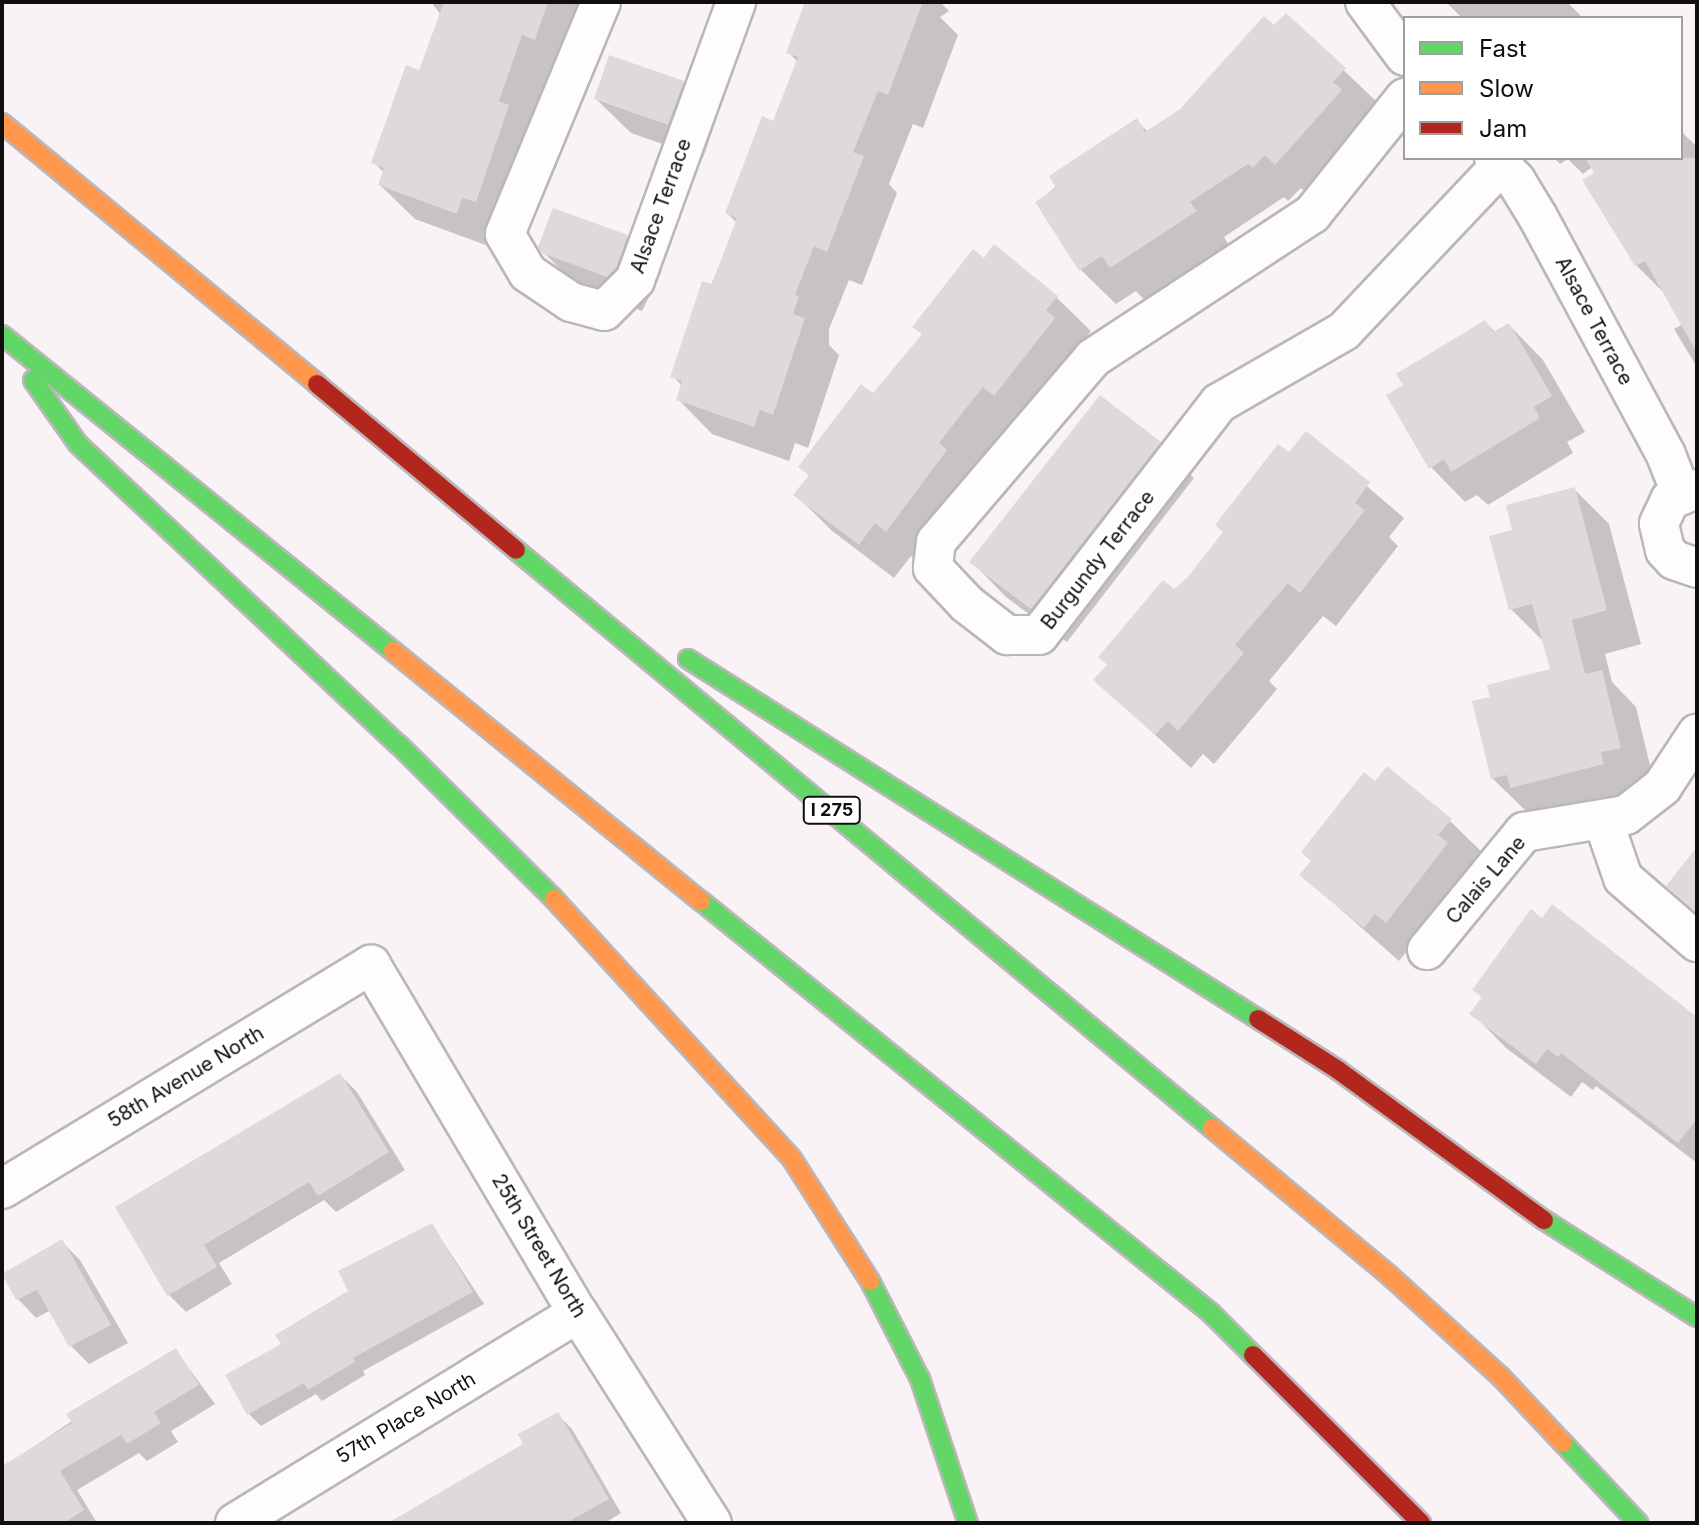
<!DOCTYPE html>
<style>
body{margin:0}
#map{position:relative;width:1699px;height:1525px;overflow:hidden;background:#f9f3f5;font-family:Inter,sans-serif}
div>[style]{position:absolute}
[style*='--x']{left:calc(var(--x)*1px);top:calc(var(--y)*1px);width:calc(var(--w)*1px);rotate:calc(var(--a)*1deg)}
.shadow>*{inset:0;background:#0003}
.building>*{inset:0;background:#dedadb}
.roads{filter:drop-shadow(2px 0 #bbb6b8) drop-shadow(-2px 0 #bbb6b8) drop-shadow(0 2px #bbb6b8) drop-shadow(0 -2px #bbb6b8)}
.street>*{height:38px;margin:-19px;padding:0 19px;transform-origin:19px;border-radius:19px;background:#fefdfe}
.fast>*{height:18px;margin:-9px;padding:0 9px;transform-origin:9px;border-radius:9px;background:#63d668}
.slow>*{height:18px;margin:-9px;padding:0 9px;transform-origin:9px;border-radius:9px;background:#ff974d}
.jam>*{height:18px;margin:-9px;padding:0 9px;transform-origin:9px;border-radius:9px;background:#b3261e}
span{translate:-50% -50%;white-space:nowrap;text-align:center;line-height:1.15;-webkit-text-stroke:8px #fff;paint-order:stroke}
.shield-label span{padding:2px 6px;background:#fff;border:2px solid;border-radius:6px;-webkit-text-stroke-width:0}
.shield-label{font-size:18px;color:#110e0f;font-weight:700}
.street-label{font-size:20px;color:#110e0f}
.frame{position:absolute;inset:0;border:4px solid #110e0f;pointer-events:none}
.legend{position:absolute;left:1403px;top:16px;width:280px;height:144px;box-sizing:border-box;background:#fff;border:2px solid #a09f9f;margin:0;padding:10px 14px;list-style:none;font-size:24px;color:#110e0f}
.legend li{display:flex;align-items:center;gap:16px;height:40px}
.legend b{width:40px;border:2px solid #a09f9f}
</style>
<div id="map">
<div class="shadow">
<div style="clip-path:polygon(431px 2px,594px 2px,491px 247px,415px 219px,380px 185px,384px 173px,374px 162px,420px 73px,441px 15px)"></div>
<div style="clip-path:polygon(807px 2px,940px 2px,949px 11px,940px 17px,958px 35px,923px 128px,913px 124px,889px 184px,897px 193px,862px 285px,849px 280px,829px 329px,829px 345px,839px 355px,808px 448px,795px 443px,789px 461px,712px 434px,678px 399px,682px 386px,673px 376px,737px 223px,727px 213px,774px 123px,798px 62px,788px 52px)"></div>
<div style="clip-path:polygon(1446px 2px,1567px 2px,1583px 18px,1462px 18px)"></div>
<div style="clip-path:polygon(1286px 15px,1379px 104px,1311px 198px,1301px 188px,1288px 201px,1284px 197px,1224px 237px,1230px 247px,1146px 302px,1136px 291px,1116px 304px,1081px 270px,1037px 202px,1137px 121px,1148px 132px,1181px 111px)"></div>
<div style="clip-path:polygon(683px 83px,717px 117px,703px 158px,631px 133px,596px 99px)"></div>
<div style="clip-path:polygon(1681px 131px,1697px 147px,1697px 367px,1674px 329px,1683px 324px,1666px 295px,1636px 265px,1592px 167px,1583px 174px,1568px 159px,1560px 164px,1554px 158px,1681px 158px)"></div>
<div style="clip-path:polygon(627px 237px,662px 271px,642px 311px,579px 287px,543px 252px)"></div>
<div style="clip-path:polygon(984px 261px,1056px 297px,1091px 331px,922px 565px,911px 556px,894px 578px,831px 530px,796px 495px,810px 476px,801px 467px,873px 396px)"></div>
<div style="clip-path:polygon(1485px 322px,1496px 333px,1509px 325px,1543px 360px,1585px 432px,1567px 442px,1573px 453px,1488px 505px,1477px 495px,1465px 502px,1431px 467px,1405px 386px)"></div>
<div style="clip-path:polygon(1306px 434px,1404px 518px,1389px 537px,1398px 546px,1336px 626px,1323px 616px,1269px 681px,1277px 689px,1214px 764px,1203px 754px,1191px 768px,1096px 680px,1189px 579px)"></div>
<div style="clip-path:polygon(1159px 444px,1194px 478px,1067px 642px,1006px 597px,972px 562px)"></div>
<div style="clip-path:polygon(1574px 489px,1609px 524px,1641px 644px,1605px 654px,1612px 682px,1636px 707px,1654px 782px,1637px 798px,1547px 822px,1535px 810px,1527px 812px,1492px 778px,1492px 699px,1552px 670px,1545px 643px,1511px 609px,1515px 532px)"></div>
<div style="clip-path:polygon(1376px 784px,1450px 821px,1485px 855px,1399px 961px,1302px 875px)"></div>
<div style="clip-path:polygon(1475px 990px,1697px 1019px,1697px 1163px,1596px 1086px,1593px 1090px,1582px 1082px,1571px 1097px,1506px 1048px,1472px 1013px,1483px 999px)"></div>
<div style="clip-path:polygon(340px 1075px,357px 1092px,405px 1170px,336px 1212px,324px 1200px,219px 1263px,232px 1284px,186px 1312px,169px 1295px,117px 1207px)"></div>
<div style="clip-path:polygon(432px 1225px,484px 1304px,363px 1371px,365px 1375px,322px 1401px,316px 1394px,261px 1426px,249px 1414px,283px 1344px)"></div>
<div style="clip-path:polygon(62px 1242px,80px 1260px,128px 1343px,89px 1364px,71px 1346px,51px 1310px,36px 1318px,18px 1299px,4px 1273px)"></div>
<div style="clip-path:polygon(176px 1351px,215px 1404px,171px 1431px,178px 1442px,147px 1461px,139px 1453px,77px 1490px,97px 1523px,2px 1523px,2px 1468px)"></div>
<div style="clip-path:polygon(558px 1415px,572px 1429px,621px 1513px,605px 1523px,392px 1523px,526px 1444px)"></div>
</div>
<div class="building">
<div style="clip-path:polygon(444px 2px,548px 2px,535px 40px,522px 35px,499px 101px,509px 105px,476px 202px,462px 198px,457px 214px,378px 185px,384px 168px,371px 163px,406px 65px,419px 70px)"></div>
<div style="clip-path:polygon(805px 2px,923px 2px,888px 95px,878px 91px,853px 152px,864px 156px,827px 252px,814px 246px,795px 295px,799px 296px,793px 314px,805px 318px,773px 415px,760px 410px,754px 427px,676px 400px,682px 381px,670px 377px,702px 281px,712px 284px,737px 218px,725px 213px,762px 116px,773px 121px,798px 57px,786px 53px)"></div>
<div style="clip-path:polygon(1286px 13px,1346px 68px,1333px 82px,1342px 90px,1275px 165px,1265px 155px,1253px 168px,1248px 164px,1190px 202px,1197px 211px,1110px 268px,1102px 256px,1079px 271px,1035px 202px,1056px 188px,1049px 176px,1137px 118px,1145px 132px,1180px 109px,1264px 16px,1274px 25px)"></div>
<div style="clip-path:polygon(609px 55px,684px 81px,668px 125px,594px 99px)"></div>
<div style="clip-path:polygon(1585px 158px,1697px 158px,1697px 353px,1645px 261px,1635px 266px,1582px 180px,1594px 173px)"></div>
<div style="clip-path:polygon(553px 208px,628px 235px,616px 268px,607px 277px,542px 253px,538px 247px)"></div>
<div style="clip-path:polygon(994px 244px,1058px 296px,1046px 310px,1055px 318px,994px 396px,983px 387px,956px 421px,939px 443px,947px 450px,886px 532px,875px 523px,859px 545px,793px 495px,809px 475px,798px 467px,861px 384px,873px 393px,922px 334px,912px 327px,973px 249px,984px 258px)"></div>
<div style="clip-path:polygon(1485px 320px,1493px 332px,1509px 323px,1552px 396px,1534px 407px,1540px 418px,1451px 472px,1444px 459px,1429px 469px,1386px 395px,1403px 385px,1396px 374px)"></div>
<div style="clip-path:polygon(1100px 395px,1161px 442px,1031px 609px,969px 562px)"></div>
<div style="clip-path:polygon(1306px 431px,1370px 482px,1355px 503px,1365px 510px,1300px 593px,1288px 583px,1235px 645px,1244px 653px,1178px 731px,1168px 721px,1155px 735px,1093px 680px,1107px 665px,1098px 657px,1163px 580px,1174px 589px,1187px 578px,1223px 532px,1215px 525px,1278px 444px,1289px 452px)"></div>
<div style="clip-path:polygon(1575px 487px,1607px 610px,1572px 620px,1585px 674px,1602px 670px,1621px 748px,1601px 752px,1604px 764px,1510px 788px,1507px 775px,1491px 779px,1472px 701px,1490px 697px,1487px 685px,1550px 669px,1532px 604px,1509px 610px,1489px 536px,1512px 530px,1506px 505px)"></div>
<div style="clip-path:polygon(1387px 766px,1452px 819px,1438px 835px,1448px 843px,1386px 923px,1375px 914px,1364px 928px,1299px 875px,1311px 861px,1301px 852px,1364px 772px,1375px 781px)"></div>
<div style="clip-path:polygon(1697px 847px,1697px 913px,1666px 886px)"></div>
<div style="clip-path:polygon(1552px 904px,1697px 1017px,1697px 1119px,1678px 1143px,1561px 1053px,1558px 1057px,1547px 1049px,1536px 1064px,1469px 1014px,1482px 997px,1472px 990px,1531px 909px,1542px 918px)"></div>
<div style="clip-path:polygon(340px 1073px,389px 1152px,318px 1196px,309px 1182px,204px 1245px,217px 1267px,167px 1296px,115px 1207px)"></div>
<div style="clip-path:polygon(432px 1223px,473px 1292px,353px 1358px,355px 1362px,308px 1390px,304px 1383px,247px 1415px,225px 1375px,281px 1344px,275px 1335px,348px 1291px,338px 1271px)"></div>
<div style="clip-path:polygon(62px 1239px,111px 1325px,69px 1347px,37px 1290px,16px 1300px,2px 1274px)"></div>
<div style="clip-path:polygon(176px 1348px,199px 1385px,154px 1412px,161px 1423px,127px 1444px,121px 1435px,60px 1471px,84px 1510px,64px 1523px,2px 1523px,2px 1466px,72px 1423px,66px 1414px)"></div>
<div style="clip-path:polygon(558px 1412px,609px 1499px,566px 1523px,388px 1523px,523px 1444px,518px 1434px)"></div>
</div>
<div class="roads">
<div class="street">
<div style="--x:601;--y:2;--w:251;--a:112.5"></div>
<div style="--x:505;--y:234;--w:45;--a:59.5"></div>
<div style="--x:528;--y:273;--w:52;--a:34"></div>
<div style="--x:571;--y:302;--w:34;--a:15"></div>
<div style="--x:604;--y:311;--w:44;--a:-45"></div>
<div style="--x:635;--y:280;--w:296;--a:-70"></div>
<div style="--x:1365;--y:2;--w:67;--a:53.5"></div>
<div style="--x:1405;--y:98;--w:149;--a:128.7"></div>
<div style="--x:1312;--y:214;--w:262;--a:146.7"></div>
<div style="--x:1093;--y:358;--w:242;--a:130.5"></div>
<div style="--x:936;--y:542;--w:26;--a:97"></div>
<div style="--x:933;--y:568;--w:50;--a:46.6"></div>
<div style="--x:967;--y:604;--w:51;--a:37.8"></div>
<div style="--x:1007;--y:635;--w:32;--a:0"></div>
<div style="--x:1039;--y:635;--w:294;--a:-52.2"></div>
<div style="--x:1219;--y:403;--w:144;--a:-29.9"></div>
<div style="--x:1344;--y:331;--w:228;--a:-46.6"></div>
<div style="--x:1494;--y:158;--w:32;--a:46"></div>
<div style="--x:1516;--y:181;--w:42;--a:58.6"></div>
<div style="--x:1538;--y:217;--w:270;--a:61.7"></div>
<div style="--x:1666;--y:455;--w:41;--a:68.5"></div>
<div style="--x:1697;--y:489;--w:29;--a:158"></div>
<div style="--x:1670;--y:500;--w:26;--a:115"></div>
<div style="--x:1659;--y:524;--w:27;--a:77"></div>
<div style="--x:1665;--y:550;--w:13;--a:48"></div>
<div style="--x:1674;--y:560;--w:24;--a:19"></div>
<div style="--x:1603;--y:820;--w:61;--a:71"></div>
<div style="--x:1623;--y:878;--w:98;--a:40.9"></div>
<div style="--x:1427;--y:950;--w:153;--a:-50.6"></div>
<div style="--x:1524;--y:832;--w:103;--a:-9.5"></div>
<div style="--x:1626;--y:815;--w:46;--a:-37.9"></div>
<div style="--x:1662;--y:787;--w:64;--a:-56.6"></div>
<div style="--x:2;--y:1189;--w:432;--a:-31.3"></div>
<div style="--x:371;--y:965;--w:405;--a:59.3"></div>
<div style="--x:578;--y:1313;--w:249;--a:57.5"></div>
<div style="--x:235;--y:1523;--w:402;--a:-31.5"></div>
</div>
<div class="fast">
<div style="--x:2;--y:335;--w:503;--a:38.94"></div>
<div style="--x:33;--y:380;--w:78;--a:54.9"></div>
<div style="--x:78;--y:444;--w:440;--a:43.2"></div>
<div style="--x:399;--y:745;--w:218;--a:44.8"></div>
<div style="--x:516;--y:550;--w:905;--a:39.71"></div>
<div style="--x:688;--y:659;--w:674;--a:32.28"></div>
<div style="--x:701;--y:901;--w:656;--a:38.93"></div>
<div style="--x:1211;--y:1313;--w:59;--a:45"></div>
<div style="--x:1544;--y:1220;--w:181;--a:32.4"></div>
<div style="--x:870;--y:1281;--w:110;--a:63"></div>
<div style="--x:920;--y:1379;--w:152;--a:71.6"></div>
<div style="--x:1563;--y:1443;--w:110;--a:46.8"></div>
</div>
<div class="slow">
<div style="--x:2;--y:123;--w:409;--a:39.6"></div>
<div style="--x:393;--y:651;--w:397;--a:39.1"></div>
<div style="--x:554;--y:899;--w:352;--a:47.5"></div>
<div style="--x:792;--y:1159;--w:145;--a:57.4"></div>
<div style="--x:1212;--y:1128;--w:231;--a:39.7"></div>
<div style="--x:1390;--y:1276;--w:149;--a:42.3"></div>
<div style="--x:1500;--y:1376;--w:92;--a:46.8"></div>
</div>
<div class="jam">
<div style="--x:317;--y:384;--w:259;--a:39.8"></div>
<div style="--x:1258;--y:1019;--w:95;--a:32.5"></div>
<div style="--x:1338;--y:1070;--w:255;--a:36.1"></div>
<div style="--x:1253;--y:1355;--w:238;--a:45"></div>
</div>
</div>
<div class="shield-label">
<span style="left:832px;top:810px">I 275</span>
</div>
<div class="street-label">
<span style="left:661px;top:206px;rotate:-70deg">Alsace Terrace</span>
<span style="left:1594px;top:321px;rotate:62deg">Alsace Terrace</span>
<span style="left:1098px;top:560px;rotate:-52deg">Burgundy Terrace</span>
<span style="left:1486px;top:880px;rotate:-49deg">Calais Lane</span>
<span style="left:186px;top:1077px;rotate:-31deg">58th Avenue North</span>
<span style="left:539px;top:1246px;rotate:59deg">25th Street North</span>
<span style="left:406px;top:1418px;rotate:-31deg">57th Place North</span>
</div>
<div class="frame"></div>
<ul class="legend">
<li><b style="height:10px;background:#63d668"></b>Fast</li>
<li><b style="height:10px;background:#ff974d"></b>Slow</li>
<li><b style="height:10px;background:#b3261e"></b>Jam</li>
</ul>
</div>
